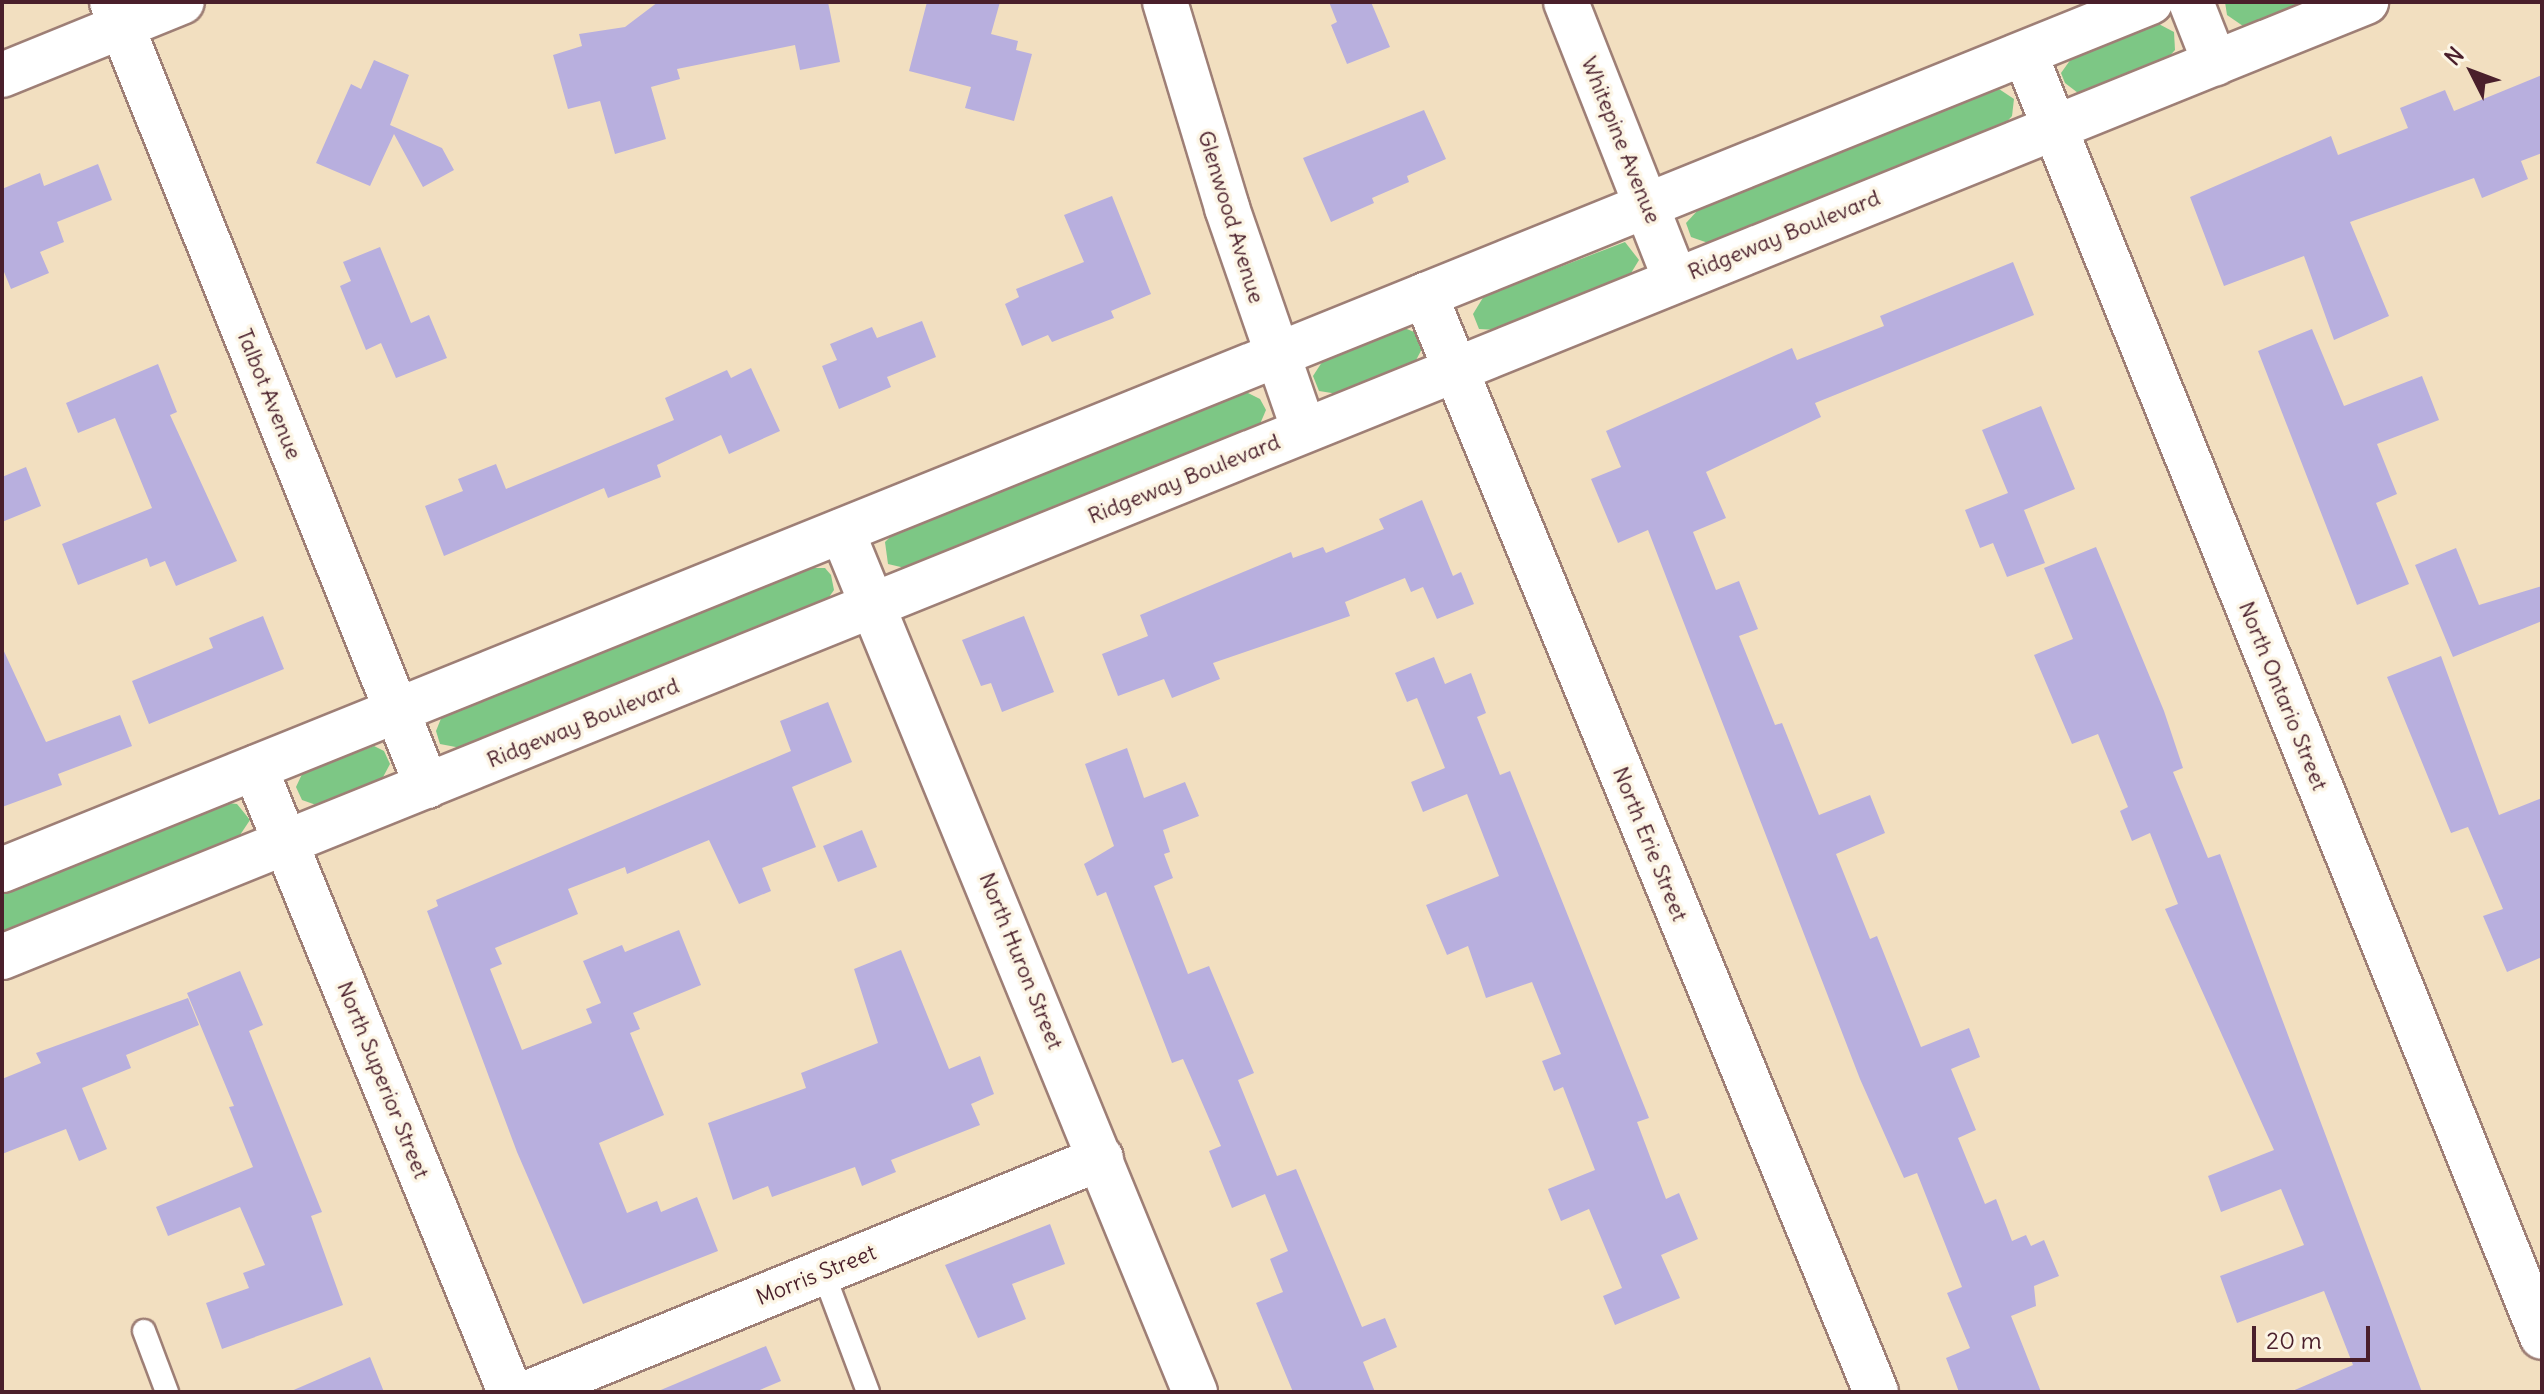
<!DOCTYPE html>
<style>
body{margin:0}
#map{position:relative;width:2544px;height:1394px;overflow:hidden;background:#f2dfc0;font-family:Delius,sans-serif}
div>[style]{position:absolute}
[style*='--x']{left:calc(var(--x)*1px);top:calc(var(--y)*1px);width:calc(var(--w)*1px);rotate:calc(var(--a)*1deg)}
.green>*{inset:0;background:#7dc785}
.building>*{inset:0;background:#b8afde}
.roads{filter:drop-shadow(2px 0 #9e7f76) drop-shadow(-2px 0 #9e7f76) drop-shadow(0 2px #9e7f76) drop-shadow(0 -2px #9e7f76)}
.lane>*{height:22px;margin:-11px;padding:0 11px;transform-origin:11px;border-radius:11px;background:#fff}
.street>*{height:44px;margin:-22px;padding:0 22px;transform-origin:22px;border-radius:22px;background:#fff}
span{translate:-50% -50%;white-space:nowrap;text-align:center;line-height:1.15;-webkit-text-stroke:7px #fcf5e5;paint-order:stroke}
.street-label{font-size:22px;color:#4a1f2b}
.frame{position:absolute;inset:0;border:4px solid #4a1f2b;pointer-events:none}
.north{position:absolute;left:2432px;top:32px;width:80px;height:80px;-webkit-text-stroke:6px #fcf5e5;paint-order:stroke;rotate:312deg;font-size:22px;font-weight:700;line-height:32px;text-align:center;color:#4a1f2b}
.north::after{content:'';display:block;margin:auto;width:28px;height:36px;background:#4a1f2b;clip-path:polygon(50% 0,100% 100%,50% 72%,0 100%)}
.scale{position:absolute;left:2252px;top:1326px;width:118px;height:36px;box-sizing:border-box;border:4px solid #4a1f2b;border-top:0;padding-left:10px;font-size:24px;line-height:28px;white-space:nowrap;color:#4a1f2b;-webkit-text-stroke:6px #fcf5e5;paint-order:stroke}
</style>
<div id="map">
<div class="green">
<div style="clip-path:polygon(2225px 2px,2305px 2px,2243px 26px,2227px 15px)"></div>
<div style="clip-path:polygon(2155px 22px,2174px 32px,2175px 50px,2166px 60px,2078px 93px,2065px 83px,2061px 73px,2071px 59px)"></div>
<div style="clip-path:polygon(1999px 89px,2014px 99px,2012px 116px,2004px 125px,1711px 244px,1691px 237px,1686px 223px,1698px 210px)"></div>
<div style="clip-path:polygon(1625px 242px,1639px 260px,1628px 278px,1498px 330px,1479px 329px,1473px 314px,1484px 296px)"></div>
<div style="clip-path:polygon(1402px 327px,1419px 334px,1424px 345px,1414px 364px,1338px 394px,1319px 391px,1313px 376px,1324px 359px)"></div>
<div style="clip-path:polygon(1246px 392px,1260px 399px,1266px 410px,1260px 424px,905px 568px,888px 564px,885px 542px,894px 533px)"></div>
<div style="clip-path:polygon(808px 568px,825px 568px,831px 575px,834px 590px,827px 600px,461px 748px,440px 744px,436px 731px,442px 716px)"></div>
<div style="clip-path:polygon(374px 746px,384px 751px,390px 764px,382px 779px,319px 806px,302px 800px,296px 787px,303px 772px)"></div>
<div style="clip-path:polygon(228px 803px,237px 804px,250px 820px,238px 838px,2px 933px,2px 894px)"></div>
</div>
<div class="building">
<div style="clip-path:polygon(658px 2px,828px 2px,840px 62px,800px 70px,795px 45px,677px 69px,680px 79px,651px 87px,666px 139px,615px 154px,600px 101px,568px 109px,553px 55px,582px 46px,579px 34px,625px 27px)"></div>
<div style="clip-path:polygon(927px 2px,1000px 2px,991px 34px,1018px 41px,1016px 50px,1032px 54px,1014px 121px,965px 108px,971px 87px,909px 71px)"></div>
<div style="clip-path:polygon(1329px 2px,1371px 2px,1390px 47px,1347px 64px,1331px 25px,1337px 22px)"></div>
<div style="clip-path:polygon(374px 60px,409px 75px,390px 125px,442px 148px,454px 170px,423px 187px,394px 134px,370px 186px,316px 163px,351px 84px,361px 89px)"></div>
<div style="clip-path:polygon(2542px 75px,2542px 153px,2521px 161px,2528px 179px,2482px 198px,2474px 178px,2350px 222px,2389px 316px,2334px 340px,2304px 256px,2224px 286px,2190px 197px,2331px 136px,2338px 155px,2408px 128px,2400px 108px,2445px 90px,2454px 111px)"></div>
<div style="clip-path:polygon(1424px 110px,1446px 159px,1407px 176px,1409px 182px,1372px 198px,1374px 203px,1331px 222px,1303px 158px)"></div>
<div style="clip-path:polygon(98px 164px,112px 200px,57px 222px,64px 242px,40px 252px,49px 273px,11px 289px,2px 267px,2px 189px,40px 173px,44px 186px)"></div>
<div style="clip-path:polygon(1112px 196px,1151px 294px,1111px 311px,1114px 318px,1052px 342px,1048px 335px,1022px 346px,1005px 304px,1019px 297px,1016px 289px,1084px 262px,1064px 215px)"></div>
<div style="clip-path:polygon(380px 247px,411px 323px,429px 315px,447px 358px,396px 378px,381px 343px,366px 350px,340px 286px,351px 281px,343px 262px)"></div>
<div style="clip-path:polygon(2013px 262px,2034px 315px,1815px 403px,1821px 417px,1706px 472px,1726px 518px,1693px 532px,1716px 590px,1739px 581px,1758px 629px,1739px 636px,1775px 725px,1782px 723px,1819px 815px,1870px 795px,1885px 833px,1836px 854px,1870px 939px,1877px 936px,1921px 1047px,1969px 1028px,1980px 1057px,1951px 1069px,1976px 1130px,1958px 1138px,1985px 1204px,1996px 1199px,2012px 1241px,2026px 1235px,2031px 1246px,2044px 1240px,2059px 1276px,2034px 1286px,2036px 1306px,2011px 1316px,2041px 1392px,1959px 1392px,1946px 1358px,1970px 1348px,1947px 1293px,1962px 1287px,1917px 1173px,1904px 1178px,1860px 1079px,1648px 530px,1618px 543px,1591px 479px,1621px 467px,1606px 431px,1792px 348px,1797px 360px,1884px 326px,1880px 316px)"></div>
<div style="clip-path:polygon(922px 321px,936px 357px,887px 377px,891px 387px,839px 409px,822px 366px,837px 360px,830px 344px,872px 327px,877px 338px)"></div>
<div style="clip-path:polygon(2312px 329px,2344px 406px,2422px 376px,2439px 420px,2377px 444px,2397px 494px,2376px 503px,2409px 584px,2357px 605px,2258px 351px)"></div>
<div style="clip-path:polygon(158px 364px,177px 412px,170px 415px,237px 561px,176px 586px,165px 561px,150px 567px,147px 558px,78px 585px,62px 544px,152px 508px,115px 418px,78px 433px,66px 403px)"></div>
<div style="clip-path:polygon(751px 368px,780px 431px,729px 454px,721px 435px,657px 465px,661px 477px,608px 498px,604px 488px,444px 556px,425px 506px,463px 491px,458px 479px,496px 464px,506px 489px,674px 420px,665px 398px,727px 370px,731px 378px)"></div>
<div style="clip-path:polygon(2041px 406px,2075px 489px,2024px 510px,2045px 563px,2007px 577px,1993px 543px,1980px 548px,1965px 510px,2008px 493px,1982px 430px)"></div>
<div style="clip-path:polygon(26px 467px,41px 506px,2px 522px,2px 477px)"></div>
<div style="clip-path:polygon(1422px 500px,1453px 576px,1461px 572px,1474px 604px,1437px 619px,1423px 587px,1411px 592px,1405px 578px,1345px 602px,1350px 616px,1213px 663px,1220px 679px,1172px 698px,1164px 679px,1118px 696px,1102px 654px,1148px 636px,1140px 615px,1291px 552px,1293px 558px,1323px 547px,1326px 553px,1384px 529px,1379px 519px)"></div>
<div style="clip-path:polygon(2096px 547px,2164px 711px,2183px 768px,2173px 772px,2208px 858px,2220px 854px,2422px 1392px,2290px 1392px,2353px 1365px,2324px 1291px,2237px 1323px,2220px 1276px,2304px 1245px,2281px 1189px,2221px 1212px,2208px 1176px,2274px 1150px,2165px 909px,2178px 904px,2150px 833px,2132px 841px,2120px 811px,2128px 807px,2098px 734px,2072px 744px,2034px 655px,2073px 639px,2044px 568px)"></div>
<div style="clip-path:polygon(2456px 548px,2479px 605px,2542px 586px,2542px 621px,2453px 657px,2415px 565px)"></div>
<div style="clip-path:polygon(263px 616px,284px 669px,149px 724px,132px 681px,213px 648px,209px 638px)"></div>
<div style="clip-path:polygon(1024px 616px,1054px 692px,1002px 712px,991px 683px,981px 686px,962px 640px)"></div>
<div style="clip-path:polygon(2px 647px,46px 742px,120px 715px,132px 746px,58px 774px,62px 785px,2px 807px)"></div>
<div style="clip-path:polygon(2441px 656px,2499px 815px,2542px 798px,2542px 957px,2507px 972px,2483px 916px,2503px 909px,2468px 827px,2451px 833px,2387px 677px)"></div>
<div style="clip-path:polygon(1434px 657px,1445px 684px,1471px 673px,1486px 713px,1477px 717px,1500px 775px,1510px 771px,1649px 1118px,1637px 1122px,1666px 1199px,1679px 1193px,1698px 1239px,1661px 1255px,1680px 1298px,1615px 1325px,1603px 1296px,1622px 1288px,1589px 1209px,1561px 1221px,1548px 1189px,1595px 1170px,1563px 1087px,1554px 1091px,1542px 1061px,1561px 1054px,1532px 982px,1486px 998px,1468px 946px,1447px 955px,1426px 905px,1499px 876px,1467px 794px,1423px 812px,1411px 782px,1445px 768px,1417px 698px,1407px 702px,1395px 673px)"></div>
<div style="clip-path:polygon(828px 702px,852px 762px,792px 787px,816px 847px,762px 868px,771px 891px,739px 904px,709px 840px,627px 874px,625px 867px,568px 889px,578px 914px,495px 948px,502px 964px,490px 969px,522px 1050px,592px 1023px,586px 1009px,601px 1003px,583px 961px,622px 945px,625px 952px,679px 930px,701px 985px,633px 1013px,640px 1029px,630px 1033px,664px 1115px,599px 1143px,627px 1213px,657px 1201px,661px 1212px,697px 1197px,718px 1251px,583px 1304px,517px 1152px,427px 911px,438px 906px,436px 900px,791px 751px,780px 721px)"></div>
<div style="clip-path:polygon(1127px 748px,1144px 798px,1185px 782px,1199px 816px,1163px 830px,1170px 852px,1164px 854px,1173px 878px,1154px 886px,1188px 974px,1209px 966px,1254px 1073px,1238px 1080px,1277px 1176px,1296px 1169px,1362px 1327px,1385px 1318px,1397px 1347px,1363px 1362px,1375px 1392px,1293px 1392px,1256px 1303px,1283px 1292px,1270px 1259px,1288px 1251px,1265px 1194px,1232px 1208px,1209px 1151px,1221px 1146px,1183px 1059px,1172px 1063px,1106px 892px,1097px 896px,1084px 864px,1114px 846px,1085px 764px)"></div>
<div style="clip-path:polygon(862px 830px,877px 867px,838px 882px,823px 846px)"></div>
<div style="clip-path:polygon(901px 950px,949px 1069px,980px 1056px,994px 1094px,971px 1104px,980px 1125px,891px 1160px,896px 1172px,862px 1186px,855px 1167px,772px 1197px,768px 1186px,733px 1200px,708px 1123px,806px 1088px,801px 1073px,878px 1043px,854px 969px)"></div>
<div style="clip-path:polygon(240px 971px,263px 1025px,249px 1031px,322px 1212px,311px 1216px,343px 1305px,222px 1349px,206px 1303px,249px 1288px,243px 1273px,265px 1265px,240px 1207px,168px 1236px,156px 1207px,253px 1167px,229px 1107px,234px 1106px,187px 993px)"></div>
<div style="clip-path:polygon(188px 998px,199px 1025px,126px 1055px,131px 1068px,82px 1088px,107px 1149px,79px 1161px,66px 1129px,2px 1154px,2px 1079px,41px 1063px,36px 1053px)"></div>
<div style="clip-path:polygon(1050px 1224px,1065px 1264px,1012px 1284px,1026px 1319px,978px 1338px,945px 1265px)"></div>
<div style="clip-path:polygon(766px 1346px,781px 1381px,755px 1392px,656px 1392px)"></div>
<div style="clip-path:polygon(370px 1357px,384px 1392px,289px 1392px)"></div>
</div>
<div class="roads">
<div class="lane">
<div style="--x:823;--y:1272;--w:128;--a:69.4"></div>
<div style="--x:144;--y:1331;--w:65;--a:69.3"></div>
</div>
<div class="street">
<div style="--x:112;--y:2;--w:845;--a:68.11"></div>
<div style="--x:1165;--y:2;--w:215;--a:73.2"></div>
<div style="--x:1227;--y:208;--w:235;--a:70.9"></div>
<div style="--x:1566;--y:2;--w:298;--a:68.5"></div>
<div style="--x:2191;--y:2;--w:66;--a:68.5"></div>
<div style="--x:2025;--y:54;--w:1383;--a:68.05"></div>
<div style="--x:2;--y:75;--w:194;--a:-22.1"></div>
<div style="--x:1425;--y:295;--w:1186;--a:67.65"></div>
<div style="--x:842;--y:531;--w:931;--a:67.71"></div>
<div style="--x:255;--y:768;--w:674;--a:67.77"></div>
<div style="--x:2;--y:870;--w:2317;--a:-22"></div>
<div style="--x:2;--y:957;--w:2550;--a:-22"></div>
<div style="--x:530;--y:1392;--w:617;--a:-22.28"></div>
</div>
</div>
<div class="street-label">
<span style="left:1621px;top:140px;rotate:68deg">Whitepine Avenue</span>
<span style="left:1231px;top:217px;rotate:73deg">Glenwood Avenue</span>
<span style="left:1784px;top:235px;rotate:-22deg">Ridgeway Boulevard</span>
<span style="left:269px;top:394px;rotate:68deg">Talbot Avenue</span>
<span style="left:1184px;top:479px;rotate:-22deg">Ridgeway Boulevard</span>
<span style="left:2283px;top:696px;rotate:68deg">North Ontario Street</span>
<span style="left:583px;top:723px;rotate:-22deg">Ridgeway Boulevard</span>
<span style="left:1650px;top:844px;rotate:68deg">North Erie Street</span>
<span style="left:1021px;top:961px;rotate:68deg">North Huron Street</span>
<span style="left:383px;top:1080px;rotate:68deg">North Superior Street</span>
<span style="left:816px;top:1275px;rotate:-22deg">Morris Street</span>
</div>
<div class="frame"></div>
<div class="north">N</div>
<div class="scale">20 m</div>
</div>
